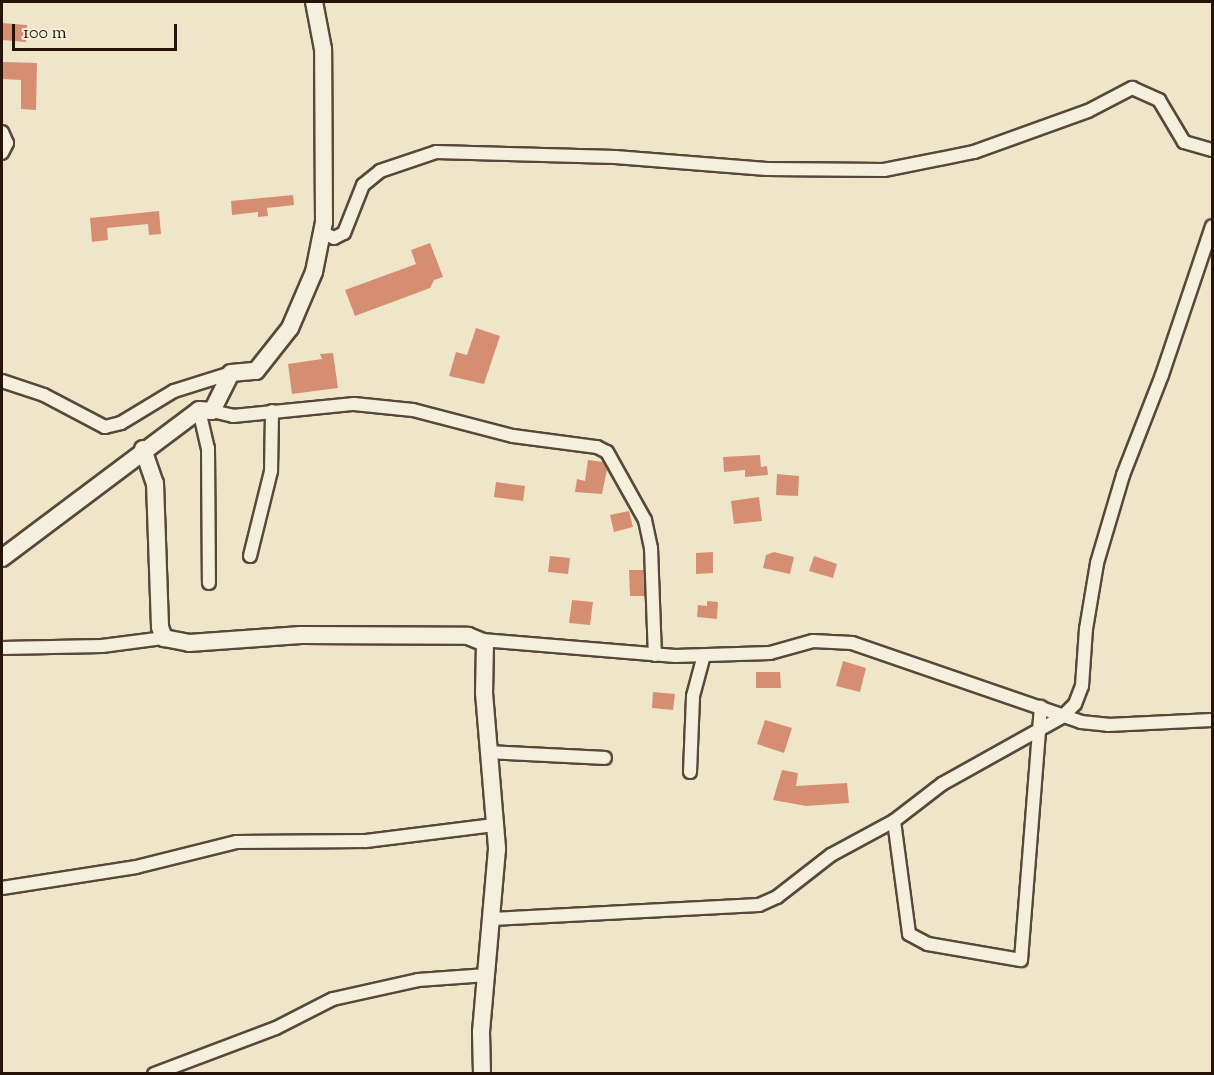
<!DOCTYPE html>
<style>
body{margin:0}
#map{position:relative;width:1214px;height:1075px;overflow:hidden;background:#efe6ca;font-family:"Sorts Mill Goudy",serif}
div>[style]{position:absolute}
[style*='--x']{left:calc(var(--x)*1px);top:calc(var(--y)*1px);width:calc(var(--w)*1px);rotate:calc(var(--a)*1deg)}
.building>*{inset:0;background:#d68e72}
.roads{filter:drop-shadow(2px 0 #584839) drop-shadow(-2px 0 #584839) drop-shadow(0 2px #584839) drop-shadow(0 -2px #584839)}
.street>*{height:12px;margin:-6px;padding:0 6px;transform-origin:6px;border-radius:6px;background:#f5efdd}
.secondary>*{height:16px;margin:-8px;padding:0 8px;transform-origin:8px;border-radius:8px;background:#f5efdd}
span{translate:-50% -50%;white-space:nowrap;text-align:center;line-height:1.15;-webkit-text-stroke:5px #f5efdd;paint-order:stroke}
.frame{position:absolute;inset:0;border:3px solid #261409;pointer-events:none}
.scale{position:absolute;left:12px;top:24px;width:165px;height:27px;box-sizing:border-box;border:3px solid #261409;border-top:0;padding-left:8px;font-size:18px;line-height:21px;white-space:nowrap;color:#261409;-webkit-text-stroke:4px #f5efdd;paint-order:stroke}
</style>
<div id="map">
<div class="building">
<div style="clip-path:polygon(2px 23px,27px 25px,26px 42px,2px 40px)"></div>
<div style="clip-path:polygon(2px 62px,37px 63px,36px 110px,21px 109px,21px 80px,2px 79px)"></div>
<div style="clip-path:polygon(293px 195px,294px 205px,267px 208px,268px 216px,258px 217px,258px 212px,232px 215px,231px 201px)"></div>
<div style="clip-path:polygon(159px 211px,161px 234px,149px 235px,148px 224px,107px 228px,108px 240px,92px 242px,90px 218px)"></div>
<div style="clip-path:polygon(430px 243px,443px 277px,434px 280px,430px 288px,355px 316px,345px 290px,416px 264px,411px 250px)"></div>
<div style="clip-path:polygon(476px 328px,500px 336px,484px 384px,449px 376px,456px 352px,467px 355px)"></div>
<div style="clip-path:polygon(333px 353px,338px 388px,292px 394px,288px 364px,322px 359px,320px 354px)"></div>
<div style="clip-path:polygon(760px 455px,761px 467px,767px 466px,768px 475px,745px 477px,745px 470px,724px 472px,723px 457px)"></div>
<div style="clip-path:polygon(588px 460px,603px 462px,607px 470px,602px 494px,575px 492px,577px 479px,585px 481px)"></div>
<div style="clip-path:polygon(777px 474px,799px 476px,798px 496px,776px 495px)"></div>
<div style="clip-path:polygon(496px 482px,525px 486px,523px 501px,494px 497px)"></div>
<div style="clip-path:polygon(759px 497px,762px 521px,734px 524px,731px 501px)"></div>
<div style="clip-path:polygon(629px 511px,633px 527px,614px 532px,610px 515px)"></div>
<div style="clip-path:polygon(713px 552px,713px 573px,696px 574px,696px 553px)"></div>
<div style="clip-path:polygon(774px 552px,794px 557px,790px 574px,763px 568px,766px 555px)"></div>
<div style="clip-path:polygon(550px 556px,570px 558px,568px 574px,548px 572px)"></div>
<div style="clip-path:polygon(814px 556px,837px 564px,833px 578px,809px 571px)"></div>
<div style="clip-path:polygon(629px 570px,644px 570px,645px 596px,630px 596px)"></div>
<div style="clip-path:polygon(572px 600px,593px 602px,590px 625px,569px 623px)"></div>
<div style="clip-path:polygon(707px 601px,718px 602px,717px 619px,697px 617px,698px 605px,707px 606px)"></div>
<div style="clip-path:polygon(843px 661px,866px 668px,860px 692px,836px 686px)"></div>
<div style="clip-path:polygon(756px 672px,780px 672px,781px 688px,756px 688px)"></div>
<div style="clip-path:polygon(653px 692px,675px 694px,673px 710px,652px 708px)"></div>
<div style="clip-path:polygon(765px 720px,792px 728px,784px 753px,757px 744px)"></div>
<div style="clip-path:polygon(782px 770px,798px 773px,796px 786px,847px 783px,849px 803px,806px 806px,773px 800px)"></div>
</div>
<div class="roads">
<div class="street">
<div style="--x:2;--y:132;--w:12;--a:66"></div>
<div style="--x:7;--y:143;--w:11;--a:117"></div>
<div style="--x:323;--y:233;--w:12;--a:24"></div>
<div style="--x:334;--y:238;--w:11;--a:-27"></div>
<div style="--x:344;--y:233;--w:52;--a:-68.4"></div>
<div style="--x:363;--y:185;--w:22;--a:-39"></div>
<div style="--x:380;--y:171;--w:59;--a:-18.7"></div>
<div style="--x:436;--y:152;--w:179;--a:1.6"></div>
<div style="--x:615;--y:157;--w:152;--a:4.5"></div>
<div style="--x:767;--y:169;--w:117;--a:0.5"></div>
<div style="--x:884;--y:170;--w:92;--a:-11.3"></div>
<div style="--x:974;--y:152;--w:121;--a:-19.8"></div>
<div style="--x:1088;--y:111;--w:50;--a:-27.6"></div>
<div style="--x:1132;--y:88;--w:30;--a:24"></div>
<div style="--x:1159;--y:100;--w:49;--a:59.2"></div>
<div style="--x:1184;--y:142;--w:29;--a:16"></div>
<div style="--x:2;--y:381;--w:44;--a:18.4"></div>
<div style="--x:44;--y:395;--w:69;--a:27.7"></div>
<div style="--x:105;--y:427;--w:16;--a:-14"></div>
<div style="--x:121;--y:423;--w:62;--a:-31.1"></div>
<div style="--x:174;--y:391;--w:60;--a:-17.5"></div>
<div style="--x:199;--y:410;--w:39;--a:77"></div>
<div style="--x:208;--y:448;--w:135;--a:89.6"></div>
<div style="--x:212;--y:411;--w:22;--a:13"></div>
<div style="--x:233;--y:416;--w:122;--a:-5.7"></div>
<div style="--x:354;--y:404;--w:59;--a:5.8"></div>
<div style="--x:413;--y:410;--w:103;--a:14.6"></div>
<div style="--x:513;--y:436;--w:85;--a:7.5"></div>
<div style="--x:597;--y:447;--w:11;--a:27"></div>
<div style="--x:607;--y:452;--w:78;--a:60.8"></div>
<div style="--x:645;--y:520;--w:29;--a:78"></div>
<div style="--x:651;--y:548;--w:107;--a:87.9"></div>
<div style="--x:250;--y:556;--w:88;--a:-76.1"></div>
<div style="--x:271;--y:471;--w:60;--a:-89"></div>
<div style="--x:482;--y:640;--w:194;--a:4.7"></div>
<div style="--x:675;--y:656;--w:95;--a:-1.8"></div>
<div style="--x:770;--y:653;--w:45;--a:-15.6"></div>
<div style="--x:813;--y:641;--w:39;--a:3"></div>
<div style="--x:852;--y:643;--w:242;--a:19"></div>
<div style="--x:1081;--y:722;--w:27;--a:6"></div>
<div style="--x:1108;--y:725;--w:104;--a:-2.8"></div>
<div style="--x:2;--y:648;--w:100;--a:-1.1"></div>
<div style="--x:102;--y:646;--w:63;--a:-7.4"></div>
<div style="--x:488;--y:752;--w:117;--a:2.9"></div>
<div style="--x:690;--y:772;--w:76;--a:-87.7"></div>
<div style="--x:693;--y:696;--w:42;--a:-75"></div>
<div style="--x:894;--y:821;--w:114;--a:82.4"></div>
<div style="--x:909;--y:934;--w:21;--a:28"></div>
<div style="--x:928;--y:944;--w:94;--a:9.8"></div>
<div style="--x:1021;--y:960;--w:254;--a:-85.5"></div>
<div style="--x:2;--y:888;--w:136;--a:-8.9"></div>
<div style="--x:136;--y:867;--w:103;--a:-14"></div>
<div style="--x:236;--y:842;--w:130;--a:-0.4"></div>
<div style="--x:366;--y:841;--w:129;--a:-7.1"></div>
<div style="--x:492;--y:919;--w:267;--a:-3"></div>
<div style="--x:759;--y:905;--w:20;--a:-24"></div>
<div style="--x:777;--y:897;--w:68;--a:-37.9"></div>
<div style="--x:831;--y:855;--w:72;--a:-28.4"></div>
<div style="--x:894;--y:821;--w:61;--a:-37.6"></div>
<div style="--x:942;--y:784;--w:137;--a:-29.2"></div>
<div style="--x:1062;--y:717;--w:18;--a:-45"></div>
<div style="--x:1075;--y:704;--w:19;--a:-69"></div>
<div style="--x:1082;--y:686;--w:57;--a:-86"></div>
<div style="--x:1086;--y:629;--w:67;--a:-80.5"></div>
<div style="--x:1097;--y:563;--w:92;--a:-73.5"></div>
<div style="--x:1123;--y:475;--w:107;--a:-68.7"></div>
<div style="--x:1162;--y:375;--w:157;--a:-71.4"></div>
<div style="--x:154;--y:1074;--w:130;--a:-20.7"></div>
<div style="--x:276;--y:1028;--w:64;--a:-27"></div>
<div style="--x:333;--y:999;--w:87;--a:-12.6"></div>
<div style="--x:418;--y:980;--w:69;--a:-4.1"></div>
</div>
<div class="secondary">
<div style="--x:143;--y:449;--w:36;--a:71"></div>
<div style="--x:155;--y:483;--w:144;--a:88"></div>
<div style="--x:160;--y:627;--w:12;--a:70"></div>
<div style="--x:164;--y:638;--w:25;--a:11"></div>
<div style="--x:189;--y:643;--w:112;--a:-4.1"></div>
<div style="--x:301;--y:635;--w:167;--a:0.3"></div>
<div style="--x:468;--y:636;--w:18;--a:22"></div>
<div style="--x:485;--y:643;--w:50;--a:91.1"></div>
<div style="--x:484;--y:693;--w:157;--a:85.2"></div>
<div style="--x:497;--y:849;--w:184;--a:95"></div>
<div style="--x:481;--y:1032;--w:42;--a:88.6"></div>
<div style="--x:2;--y:558;--w:246;--a:-36.9"></div>
<div style="--x:199;--y:410;--w:13;--a:4"></div>
<div style="--x:212;--y:411;--w:42;--a:-63.4"></div>
<div style="--x:231;--y:373;--w:25;--a:-5"></div>
<div style="--x:256;--y:371;--w:55;--a:-51.7"></div>
<div style="--x:290;--y:328;--w:61;--a:-66.8"></div>
<div style="--x:314;--y:272;--w:51;--a:-78.7"></div>
<div style="--x:324;--y:222;--w:173;--a:-90.3"></div>
<div style="--x:323;--y:49;--w:48;--a:-100.8"></div>
</div>
</div>
<div class="frame"></div>
<div class="scale">100 m</div>
</div>
